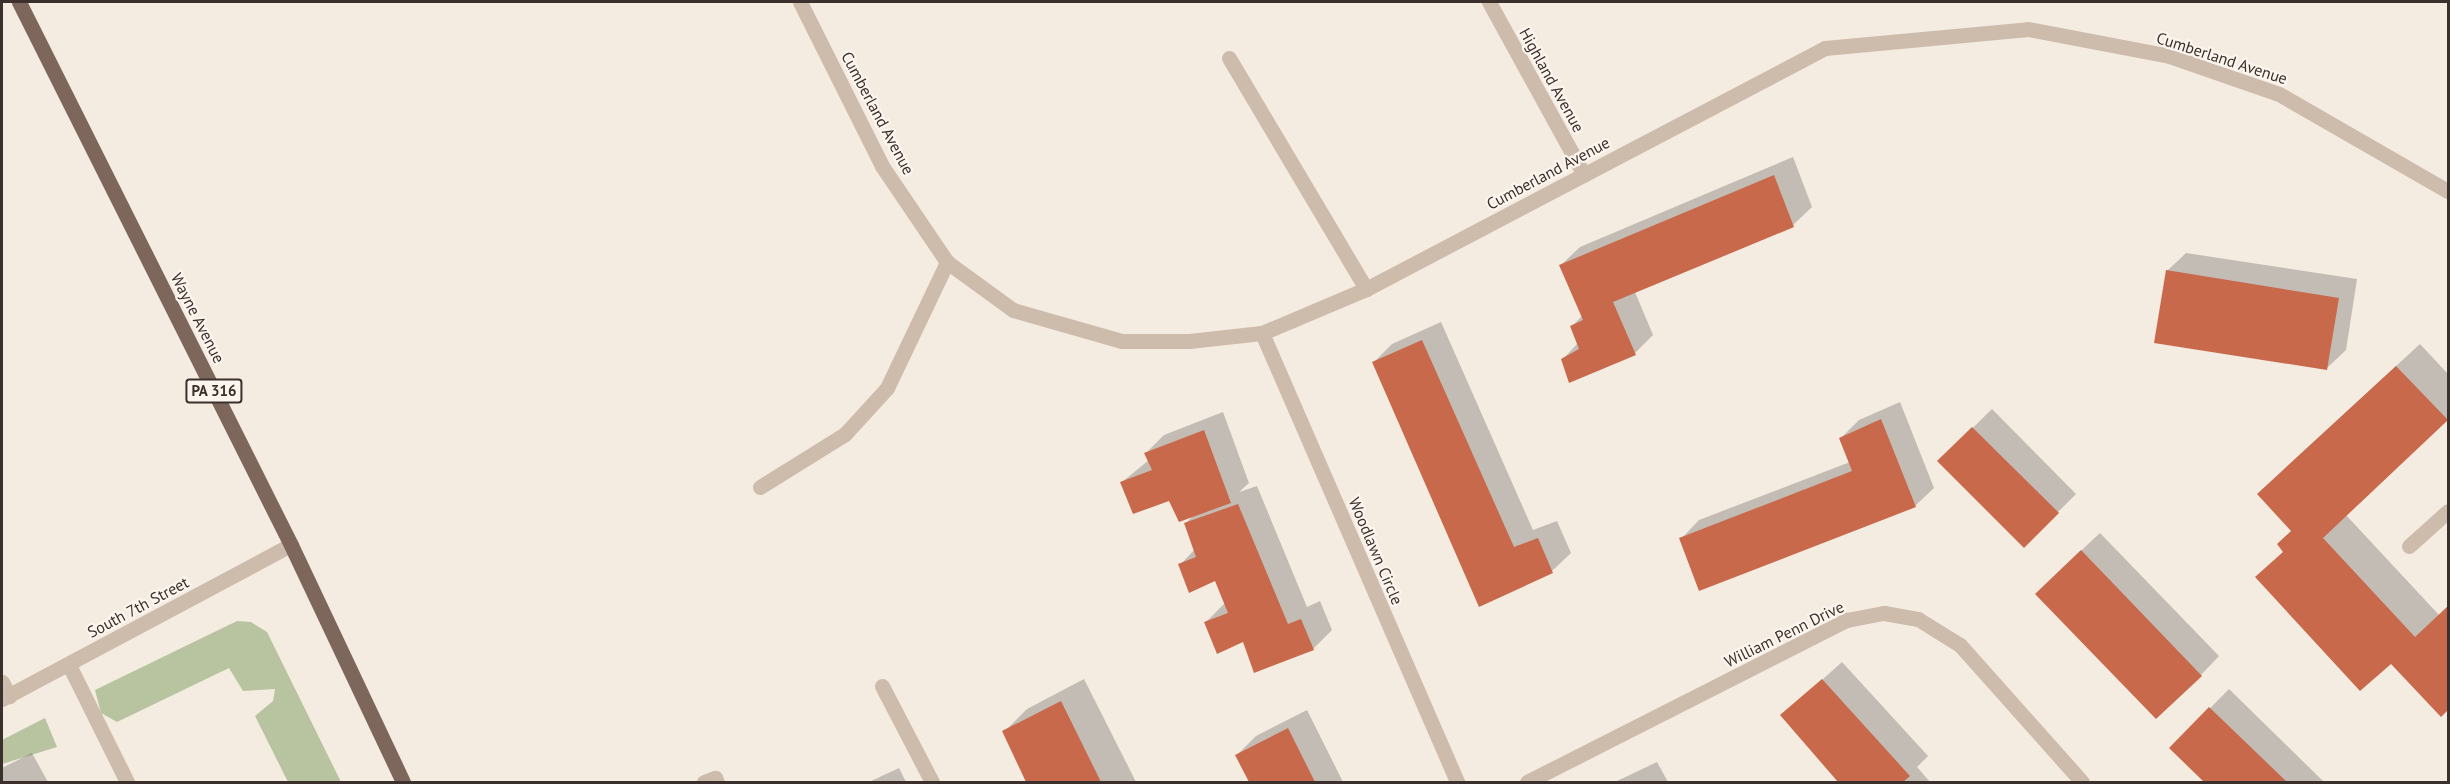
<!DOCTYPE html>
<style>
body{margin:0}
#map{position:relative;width:2450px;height:784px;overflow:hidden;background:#f4ebe1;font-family:"PT Sans",sans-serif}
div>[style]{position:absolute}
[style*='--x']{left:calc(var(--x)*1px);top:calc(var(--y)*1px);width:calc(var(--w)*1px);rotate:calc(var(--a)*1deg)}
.green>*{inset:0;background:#b8c4a0}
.shadow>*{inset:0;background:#0003}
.building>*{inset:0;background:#c8694b}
.lane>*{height:15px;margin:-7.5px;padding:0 7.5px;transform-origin:7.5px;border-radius:7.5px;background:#cdbbac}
.street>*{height:15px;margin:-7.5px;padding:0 7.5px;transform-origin:7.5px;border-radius:7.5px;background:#cdbbac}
.primary>*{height:15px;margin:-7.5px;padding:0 7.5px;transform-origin:7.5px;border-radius:7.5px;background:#7d675c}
span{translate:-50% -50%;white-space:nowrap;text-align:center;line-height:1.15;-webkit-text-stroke:4.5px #fbf5ee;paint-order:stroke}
.shield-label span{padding:2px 4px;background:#fbf5ee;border:2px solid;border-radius:4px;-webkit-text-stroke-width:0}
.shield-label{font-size:15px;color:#3b302b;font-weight:700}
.street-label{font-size:16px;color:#3b302b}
.frame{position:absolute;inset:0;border:3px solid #3b302b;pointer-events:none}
</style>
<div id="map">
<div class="green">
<div style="clip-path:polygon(237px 621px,251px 622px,267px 632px,341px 782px,288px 782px,255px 716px,273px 701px,275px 689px,243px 691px,229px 668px,117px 722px,101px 713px,95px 690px)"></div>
<div style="clip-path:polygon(45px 718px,57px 747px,2px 764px,2px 740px)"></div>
</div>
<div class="shadow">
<div style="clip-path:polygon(1793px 157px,1812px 207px,1793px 225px,1635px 292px,1653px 335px,1635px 353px,1562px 360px,1578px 343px,1572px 326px,1583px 315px,1561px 265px,1580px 247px)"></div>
<div style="clip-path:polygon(2186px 253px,2357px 279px,2346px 350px,2327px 368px,2167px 271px)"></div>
<div style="clip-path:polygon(1441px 322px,1533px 530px,1557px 521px,1571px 553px,1552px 571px,1480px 605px,1374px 362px,1392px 344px)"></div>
<div style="clip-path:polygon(2420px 344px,2448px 374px,2448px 417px,2345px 514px,2439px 615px,2448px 606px,2448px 708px,2441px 715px,2284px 551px,2293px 530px,2282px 471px)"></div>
<div style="clip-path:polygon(1900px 402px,1934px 488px,1915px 506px,1681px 539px,1699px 520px,1850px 462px,1841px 438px,1859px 420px)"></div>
<div style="clip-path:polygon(1992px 409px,2076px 494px,2024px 546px,1939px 461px)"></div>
<div style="clip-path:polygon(1223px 412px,1249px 483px,1239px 492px,1257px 486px,1307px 607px,1320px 601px,1332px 630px,1313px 649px,1244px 640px,1206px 622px,1225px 603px,1215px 579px,1180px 565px,1195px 549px,1185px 524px,1194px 515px,1170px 500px,1122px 482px,1149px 460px,1145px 454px,1164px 435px)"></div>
<div style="clip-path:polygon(2100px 533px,2219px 656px,2201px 675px,2055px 575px)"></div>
<div style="clip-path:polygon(1842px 662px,1928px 756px,1917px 767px,1930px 782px,1840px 782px,1782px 716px)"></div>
<div style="clip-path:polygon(1084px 679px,1136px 782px,1027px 782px,1004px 732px,1027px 709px)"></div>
<div style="clip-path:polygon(2229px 689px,2324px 782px,2206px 782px,2171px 748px)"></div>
<div style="clip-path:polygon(1307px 710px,1343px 782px,1250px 782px,1237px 755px,1256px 736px)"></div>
<div style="clip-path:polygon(32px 753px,48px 782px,2px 782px,2px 768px)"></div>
<div style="clip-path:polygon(1657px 762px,1668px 782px,1615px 782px)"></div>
<div style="clip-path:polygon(899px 768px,906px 782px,869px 782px)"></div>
</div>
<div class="building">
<div style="clip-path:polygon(1774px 175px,1794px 227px,1613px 302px,1636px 355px,1569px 383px,1561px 359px,1579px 349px,1570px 326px,1583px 320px,1559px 265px)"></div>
<div style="clip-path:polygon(2166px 270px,2339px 298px,2327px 370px,2154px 343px)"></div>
<div style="clip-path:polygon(1422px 340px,1514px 547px,1538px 538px,1553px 573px,1479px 607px,1372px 362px)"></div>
<div style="clip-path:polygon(2396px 366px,2448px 420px,2323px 538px,2415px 637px,2448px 606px,2448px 710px,2441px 717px,2391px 664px,2360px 691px,2255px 577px,2283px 552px,2277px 544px,2291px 531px,2257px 494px)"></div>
<div style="clip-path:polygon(1881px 419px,1916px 507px,1699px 591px,1679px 538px,1852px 471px,1839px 438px)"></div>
<div style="clip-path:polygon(1972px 427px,2059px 513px,2024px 548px,1937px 461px)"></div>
<div style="clip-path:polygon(1204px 430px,1231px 503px,1179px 522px,1169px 501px,1133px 514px,1120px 482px,1152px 470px,1144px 453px)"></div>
<div style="clip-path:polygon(1238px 504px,1288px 624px,1301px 619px,1314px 650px,1254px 673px,1243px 642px,1217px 654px,1204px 622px,1228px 613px,1215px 581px,1189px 593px,1178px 564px,1196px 557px,1184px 523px)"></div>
<div style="clip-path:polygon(2081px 550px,2202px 676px,2156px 719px,2035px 594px)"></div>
<div style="clip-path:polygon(1822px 679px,1910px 776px,1903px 782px,1838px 782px,1780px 715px)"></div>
<div style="clip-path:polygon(1061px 701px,1101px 782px,1026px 782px,1002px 731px)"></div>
<div style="clip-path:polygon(2209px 707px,2287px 782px,2204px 782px,2169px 748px)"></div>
<div style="clip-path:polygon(1288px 728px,1315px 782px,1249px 782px,1235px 755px)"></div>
</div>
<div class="lane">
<div style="--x:1229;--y:58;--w:269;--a:59.3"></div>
<div style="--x:760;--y:487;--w:100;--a:-31.9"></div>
<div style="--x:845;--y:434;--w:62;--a:-47.6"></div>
<div style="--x:887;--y:388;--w:140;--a:-64.5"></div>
<div style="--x:2409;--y:546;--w:52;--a:-41.9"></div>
<div style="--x:69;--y:665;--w:131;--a:63.6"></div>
<div style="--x:2;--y:682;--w:16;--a:63"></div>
<div style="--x:704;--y:782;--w:12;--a:-20"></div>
<div style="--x:715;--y:778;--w:4;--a:63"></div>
</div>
<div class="street">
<div style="--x:800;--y:2;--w:183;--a:63.4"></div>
<div style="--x:882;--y:166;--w:116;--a:55.9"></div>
<div style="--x:947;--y:262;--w:82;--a:36"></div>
<div style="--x:1013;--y:310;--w:113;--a:15.9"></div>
<div style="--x:1122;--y:341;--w:67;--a:0"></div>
<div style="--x:1189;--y:341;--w:73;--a:-6.3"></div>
<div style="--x:1262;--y:333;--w:113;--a:-22.9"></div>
<div style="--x:1366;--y:289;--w:518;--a:-27.7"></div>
<div style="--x:1825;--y:48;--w:204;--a:-5.3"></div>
<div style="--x:2028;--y:29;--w:144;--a:10.8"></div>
<div style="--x:2169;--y:56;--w:116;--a:19.1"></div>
<div style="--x:2279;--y:94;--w:195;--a:29.9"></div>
<div style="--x:1489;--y:2;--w:197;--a:61.2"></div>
<div style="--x:1262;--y:333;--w:490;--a:66.5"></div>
<div style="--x:882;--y:686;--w:108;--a:62.5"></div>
<div style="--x:2;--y:699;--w:327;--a:-28.1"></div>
<div style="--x:1527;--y:782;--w:359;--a:-26.9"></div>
<div style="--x:1847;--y:620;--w:38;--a:-11"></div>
<div style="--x:1884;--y:613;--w:35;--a:10"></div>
<div style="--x:1918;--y:619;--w:49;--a:31.8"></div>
<div style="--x:1960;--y:645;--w:183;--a:48.3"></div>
</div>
<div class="primary">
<div style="--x:19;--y:2;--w:607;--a:63.39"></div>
<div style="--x:291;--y:545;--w:262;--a:64.7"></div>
</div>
<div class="shield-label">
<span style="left:214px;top:391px">PA 316</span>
</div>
<div class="street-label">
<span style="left:2222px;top:58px;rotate:18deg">Cumberland Avenue</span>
<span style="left:1552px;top:80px;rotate:61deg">Highland Avenue</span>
<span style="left:878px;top:113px;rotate:62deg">Cumberland Avenue</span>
<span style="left:1548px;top:173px;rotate:-28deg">Cumberland Avenue</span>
<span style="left:198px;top:318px;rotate:63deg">Wayne Avenue</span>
<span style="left:1376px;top:551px;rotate:67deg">Woodlawn Circle</span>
<span style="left:138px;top:607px;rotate:-28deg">South 7th Street</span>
<span style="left:1784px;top:634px;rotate:-26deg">William Penn Drive</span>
</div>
<div class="frame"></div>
</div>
